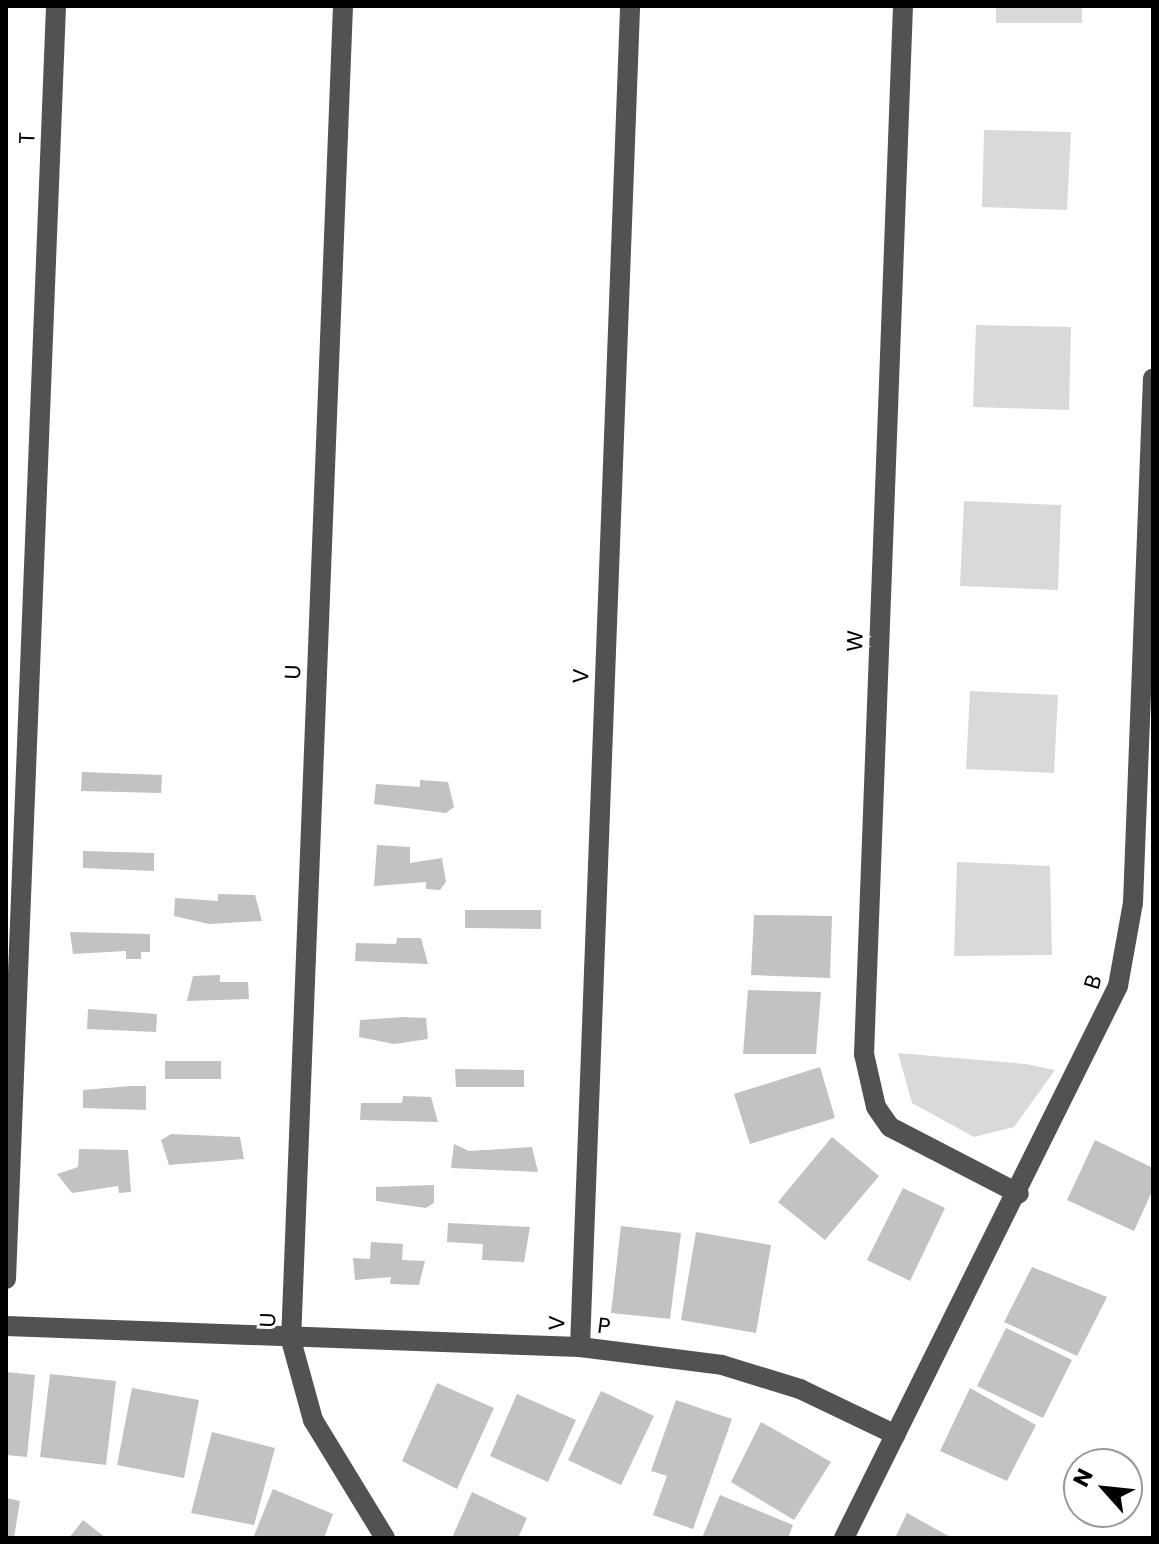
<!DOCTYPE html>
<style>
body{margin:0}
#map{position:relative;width:1159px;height:1544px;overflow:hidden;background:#fff;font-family:Poppins,sans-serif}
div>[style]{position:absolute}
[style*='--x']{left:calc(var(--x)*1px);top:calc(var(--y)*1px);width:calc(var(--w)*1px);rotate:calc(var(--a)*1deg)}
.green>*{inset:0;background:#d9d9d9}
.building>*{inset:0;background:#c2c2c2}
.minor>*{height:20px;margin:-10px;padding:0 10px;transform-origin:10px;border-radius:10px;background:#525252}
span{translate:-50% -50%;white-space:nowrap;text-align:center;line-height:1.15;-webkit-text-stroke:6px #fff;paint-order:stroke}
.street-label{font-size:22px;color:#000}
.frame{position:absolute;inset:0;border:8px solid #000;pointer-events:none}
.north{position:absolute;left:1063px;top:1448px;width:80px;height:80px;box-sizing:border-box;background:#fff;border:2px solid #999;border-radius:50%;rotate:297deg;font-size:22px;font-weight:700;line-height:32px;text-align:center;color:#000}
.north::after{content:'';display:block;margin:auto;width:28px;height:36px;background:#000;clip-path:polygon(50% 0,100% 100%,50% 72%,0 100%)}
</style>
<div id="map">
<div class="green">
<div style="clip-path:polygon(996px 6px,1082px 6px,1082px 23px,996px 23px)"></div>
<div style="clip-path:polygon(984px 130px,1071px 132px,1067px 210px,982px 207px)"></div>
<div style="clip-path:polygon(976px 325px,1071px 327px,1069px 410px,973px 407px)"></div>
<div style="clip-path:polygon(964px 501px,1061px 505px,1058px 590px,960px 586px)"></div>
<div style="clip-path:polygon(970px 691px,1058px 695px,1054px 773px,966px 769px)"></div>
<div style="clip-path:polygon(957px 862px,1050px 866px,1052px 955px,954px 956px)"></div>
<div style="clip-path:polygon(898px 1053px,1026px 1064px,1055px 1070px,1014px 1127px,974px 1137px,912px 1103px)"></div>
</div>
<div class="building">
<div style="clip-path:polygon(82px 772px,162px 775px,161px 793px,81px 791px)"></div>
<div style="clip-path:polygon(420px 780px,448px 782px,454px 807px,446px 813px,374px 804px,376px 784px,420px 787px)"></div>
<div style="clip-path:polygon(377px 845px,410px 847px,410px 863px,442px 858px,446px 882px,440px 890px,426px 889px,426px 882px,374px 886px)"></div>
<div style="clip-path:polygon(83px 851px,154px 853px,154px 871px,83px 868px)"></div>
<div style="clip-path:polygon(218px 894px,255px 895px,262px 921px,209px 924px,174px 916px,175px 898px,218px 901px)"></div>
<div style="clip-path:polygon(465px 910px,541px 910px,541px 929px,465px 928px)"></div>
<div style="clip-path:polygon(754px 915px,832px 916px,830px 978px,751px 975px)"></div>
<div style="clip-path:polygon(70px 932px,150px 934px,150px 952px,141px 952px,141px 959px,126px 959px,126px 951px,73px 954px)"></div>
<div style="clip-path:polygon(397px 938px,421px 938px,428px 964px,355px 961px,356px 943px,396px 944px)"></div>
<div style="clip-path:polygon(220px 975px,220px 982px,248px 982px,249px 999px,187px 1001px,193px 976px)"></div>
<div style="clip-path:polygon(748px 990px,821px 992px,816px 1054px,743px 1054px)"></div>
<div style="clip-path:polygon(88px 1009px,157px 1014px,156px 1032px,87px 1029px)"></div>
<div style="clip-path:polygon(403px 1017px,426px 1018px,428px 1039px,394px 1044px,359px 1037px,360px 1020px)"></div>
<div style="clip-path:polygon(165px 1061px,221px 1061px,221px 1079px,165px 1079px)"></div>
<div style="clip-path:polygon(820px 1067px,835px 1118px,750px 1144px,734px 1094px)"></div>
<div style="clip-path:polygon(455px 1069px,524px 1070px,524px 1087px,456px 1087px)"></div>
<div style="clip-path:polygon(131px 1086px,146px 1086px,146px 1110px,83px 1108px,83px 1090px)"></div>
<div style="clip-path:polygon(403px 1096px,431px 1097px,438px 1122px,360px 1120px,361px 1103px,402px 1103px)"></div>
<div style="clip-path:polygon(171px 1134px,240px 1137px,244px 1159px,169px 1165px,161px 1140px)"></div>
<div style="clip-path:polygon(832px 1137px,879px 1176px,825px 1240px,778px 1202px)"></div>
<div style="clip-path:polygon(1095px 1140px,1153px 1168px,1153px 1189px,1134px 1231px,1067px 1200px)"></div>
<div style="clip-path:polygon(454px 1144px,469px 1151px,532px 1147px,538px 1172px,451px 1168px)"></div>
<div style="clip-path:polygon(79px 1149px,128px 1150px,131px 1192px,119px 1193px,118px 1186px,72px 1193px,57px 1174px,78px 1167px)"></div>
<div style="clip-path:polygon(434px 1185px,434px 1203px,426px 1208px,376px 1201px,376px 1187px)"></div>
<div style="clip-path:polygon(903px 1188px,945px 1208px,910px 1281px,867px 1260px)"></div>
<div style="clip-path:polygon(448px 1223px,530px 1227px,524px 1262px,482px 1260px,483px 1244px,447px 1242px)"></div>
<div style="clip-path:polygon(621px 1226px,681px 1233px,670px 1319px,611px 1313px)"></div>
<div style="clip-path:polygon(696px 1232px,771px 1245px,756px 1333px,681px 1320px)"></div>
<div style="clip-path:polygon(371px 1242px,403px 1244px,402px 1260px,425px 1261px,419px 1285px,390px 1284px,391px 1277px,355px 1280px,353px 1258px,370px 1259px)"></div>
<div style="clip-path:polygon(1032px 1267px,1107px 1297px,1077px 1356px,1004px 1322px)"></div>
<div style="clip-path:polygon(1006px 1328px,1072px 1360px,1043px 1418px,977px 1386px)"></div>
<div style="clip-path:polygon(6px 1372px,35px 1375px,27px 1457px,6px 1455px)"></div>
<div style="clip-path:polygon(50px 1374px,116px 1381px,106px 1465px,40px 1457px)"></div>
<div style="clip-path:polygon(437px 1383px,494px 1408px,457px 1489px,402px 1461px)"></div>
<div style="clip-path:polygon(132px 1388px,199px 1400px,184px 1478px,117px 1465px)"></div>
<div style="clip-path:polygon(970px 1388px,1036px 1425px,1007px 1481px,940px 1451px)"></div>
<div style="clip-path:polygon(601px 1391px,654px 1416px,621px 1485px,568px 1460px)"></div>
<div style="clip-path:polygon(517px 1394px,576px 1420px,548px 1482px,490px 1456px)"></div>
<div style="clip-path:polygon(676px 1400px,732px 1419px,693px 1529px,653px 1515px,667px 1476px,651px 1471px)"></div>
<div style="clip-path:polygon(761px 1422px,831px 1462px,794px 1520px,731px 1482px)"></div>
<div style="clip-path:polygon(212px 1432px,275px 1448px,254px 1525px,191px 1513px)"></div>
<div style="clip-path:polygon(273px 1489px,333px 1514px,324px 1538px,253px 1538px)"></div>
<div style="clip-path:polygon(472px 1492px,527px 1518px,518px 1538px,452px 1538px)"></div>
<div style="clip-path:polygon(720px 1495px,793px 1525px,788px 1538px,702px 1538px)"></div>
<div style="clip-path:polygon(6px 1498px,20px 1501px,14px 1538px,6px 1538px)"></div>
<div style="clip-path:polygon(907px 1513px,952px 1538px,895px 1538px)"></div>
<div style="clip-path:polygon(83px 1520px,106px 1538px,69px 1538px)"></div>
</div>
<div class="minor">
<div style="--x:343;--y:6;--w:1335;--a:92.23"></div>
<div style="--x:291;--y:1340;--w:83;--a:74.6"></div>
<div style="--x:313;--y:1420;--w:138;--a:58.6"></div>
<div style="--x:903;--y:6;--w:1049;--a:92.13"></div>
<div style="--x:864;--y:1054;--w:54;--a:77.2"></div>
<div style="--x:876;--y:1107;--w:24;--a:55"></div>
<div style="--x:890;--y:1127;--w:145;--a:27.4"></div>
<div style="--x:6;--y:1279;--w:1274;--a:-87.75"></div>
<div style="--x:6;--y:1326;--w:574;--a:2.1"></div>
<div style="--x:580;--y:1347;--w:143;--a:7.2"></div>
<div style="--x:722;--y:1365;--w:82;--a:17.1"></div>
<div style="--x:800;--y:1389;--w:106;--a:25.6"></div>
<div style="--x:580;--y:1347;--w:1342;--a:-87.86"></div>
<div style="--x:844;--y:1538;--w:616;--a:-63.6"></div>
<div style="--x:1118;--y:986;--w:84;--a:-79.8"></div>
<div style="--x:1133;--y:903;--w:525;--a:-87.82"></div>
</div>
<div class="street-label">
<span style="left:27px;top:138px;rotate:-88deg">T</span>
<span style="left:855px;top:641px;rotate:-88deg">W</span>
<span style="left:293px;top:672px;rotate:-88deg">U</span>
<span style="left:581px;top:676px;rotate:-88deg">V</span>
<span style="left:1093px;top:982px;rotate:-73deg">B</span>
<span style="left:268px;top:1320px;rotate:-88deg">U</span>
<span style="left:557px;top:1323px;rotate:-88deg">V</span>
<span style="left:604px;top:1326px;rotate:7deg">P</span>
</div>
<div class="frame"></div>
<div class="north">N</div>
</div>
